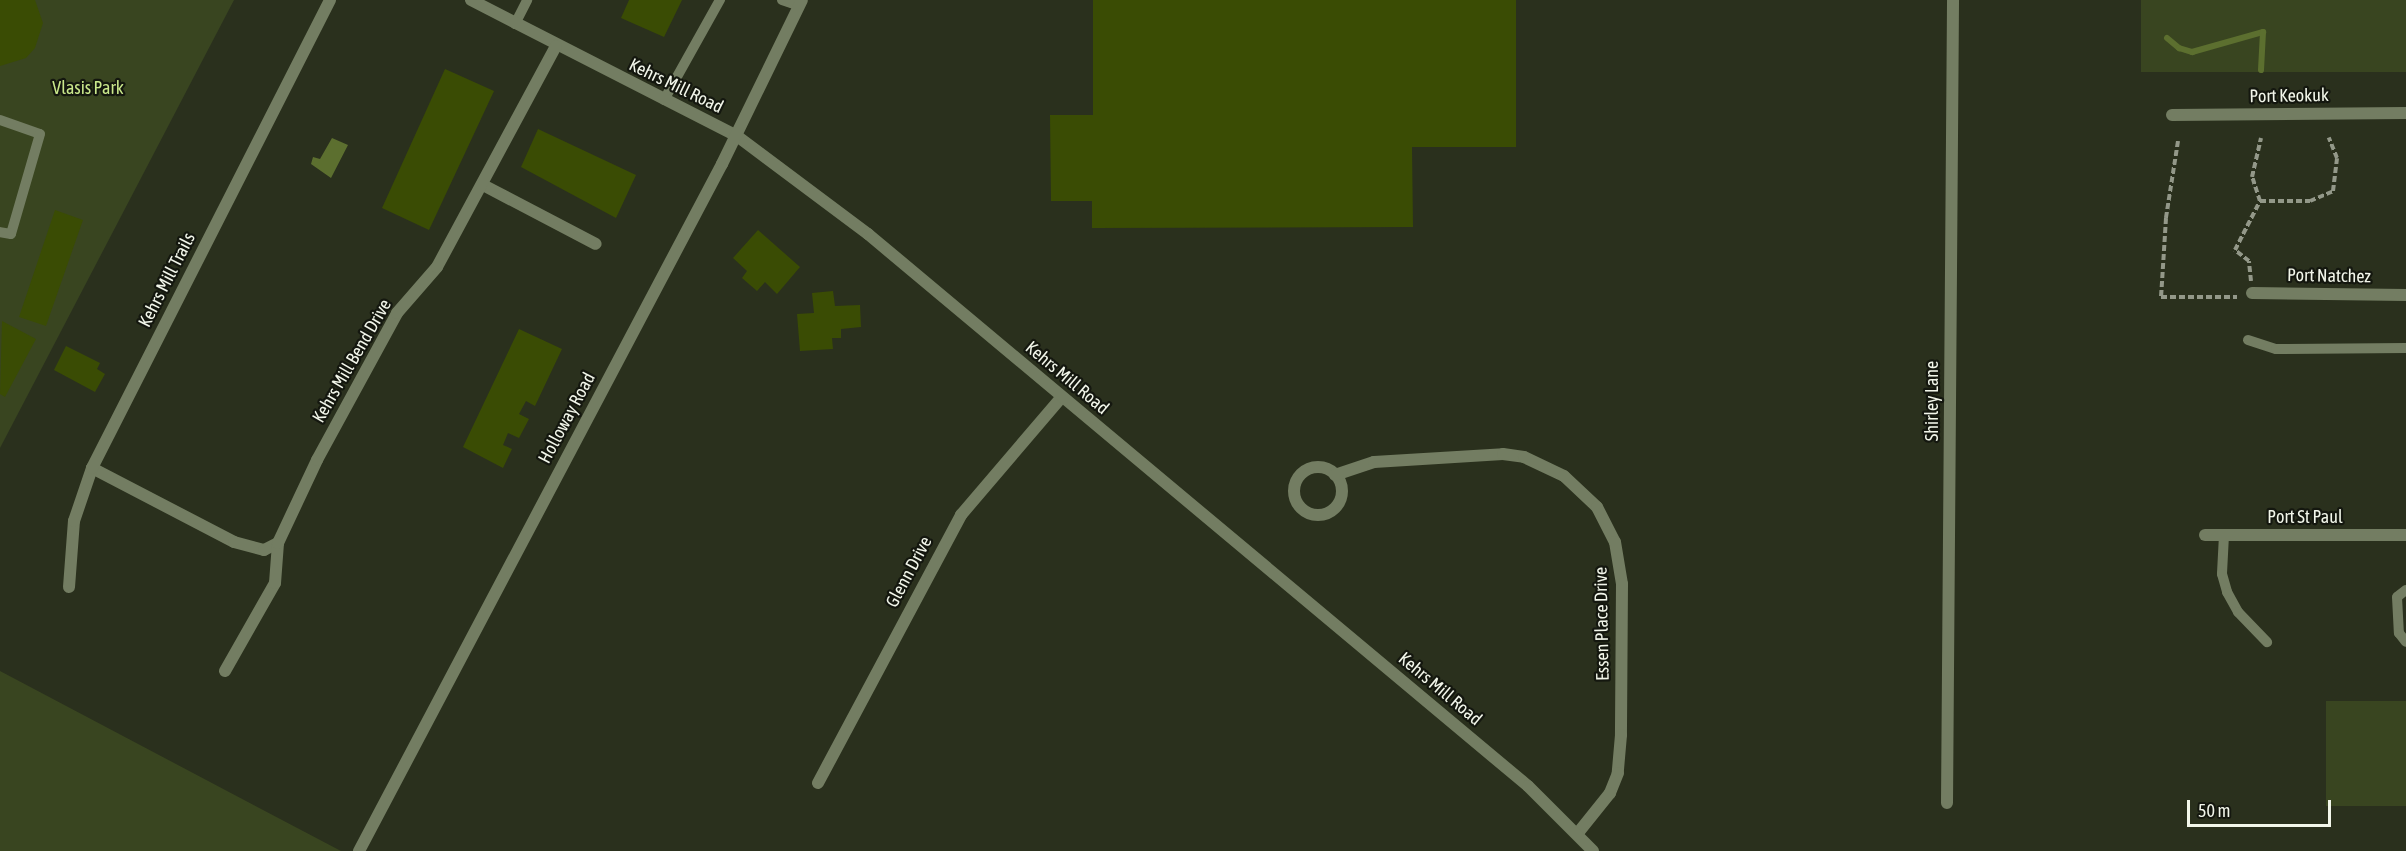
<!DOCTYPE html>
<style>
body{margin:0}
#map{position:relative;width:2406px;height:851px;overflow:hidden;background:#2a301d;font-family:"Asap Condensed",sans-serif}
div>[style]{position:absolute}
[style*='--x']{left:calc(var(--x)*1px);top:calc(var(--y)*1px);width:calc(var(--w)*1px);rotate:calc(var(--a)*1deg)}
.green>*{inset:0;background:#394520}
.water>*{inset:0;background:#5c6f2f}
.stream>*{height:6px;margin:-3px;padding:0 3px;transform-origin:3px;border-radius:3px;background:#5c6f2f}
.building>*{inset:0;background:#3a4c04}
.path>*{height:4px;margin-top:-2px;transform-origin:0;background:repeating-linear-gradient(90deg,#939889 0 6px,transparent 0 9px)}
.service>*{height:10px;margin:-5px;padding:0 5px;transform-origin:5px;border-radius:5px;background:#737d62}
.minor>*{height:12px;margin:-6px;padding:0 6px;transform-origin:6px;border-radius:6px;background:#737d62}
.minor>.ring{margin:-6px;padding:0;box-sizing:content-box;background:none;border:12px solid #737d62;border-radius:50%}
.tertiary>*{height:12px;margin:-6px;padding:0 6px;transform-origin:6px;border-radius:6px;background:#737d62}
span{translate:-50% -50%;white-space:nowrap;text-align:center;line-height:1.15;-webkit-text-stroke:4.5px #14170f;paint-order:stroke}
.street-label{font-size:18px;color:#f2f6ea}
.park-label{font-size:18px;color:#cae88b}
.scale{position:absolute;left:2187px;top:800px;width:144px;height:27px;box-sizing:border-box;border:3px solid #f2f6ea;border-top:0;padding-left:8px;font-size:18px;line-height:21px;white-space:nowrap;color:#f2f6ea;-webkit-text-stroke:4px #14170f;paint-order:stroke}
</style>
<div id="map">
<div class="green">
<div style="clip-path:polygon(0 0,234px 0,0 448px)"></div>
<div style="clip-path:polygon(2141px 0,2406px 0,2406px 72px,2141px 72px)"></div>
<div style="clip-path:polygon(0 671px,246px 801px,341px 851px,0 851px)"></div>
<div style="clip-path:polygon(2326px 701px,2406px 701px,2406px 806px,2326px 806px)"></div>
</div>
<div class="water">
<div style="clip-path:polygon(332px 138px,348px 145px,331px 178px,311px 164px,313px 157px,320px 159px)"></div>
</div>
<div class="stream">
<div style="--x:2167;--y:38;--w:16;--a:40"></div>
<div style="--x:2179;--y:48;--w:14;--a:17"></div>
<div style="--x:2192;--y:52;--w:74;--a:-15.7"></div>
<div style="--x:2261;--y:70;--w:38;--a:-87"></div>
</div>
<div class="building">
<div style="clip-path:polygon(0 0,35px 0,43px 23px,35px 48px,26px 58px,0 66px)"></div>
<div style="clip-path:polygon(629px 0,682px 0,664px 37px,621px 18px)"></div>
<div style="clip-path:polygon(1093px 0,1516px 0,1516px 147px,1412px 147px,1413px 227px,1092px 228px,1092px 201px,1051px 201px,1050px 115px,1093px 115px)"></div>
<div style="clip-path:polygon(445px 69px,494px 91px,429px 230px,382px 208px)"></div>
<div style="clip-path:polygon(538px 129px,636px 175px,616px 218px,521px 167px)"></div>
<div style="clip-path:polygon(55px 210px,83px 220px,46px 326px,19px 317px)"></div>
<div style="clip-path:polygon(758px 230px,800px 267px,777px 294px,765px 282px,757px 291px,742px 278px,747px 271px,733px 258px)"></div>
<div style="clip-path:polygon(833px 291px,835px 306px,860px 305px,861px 327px,841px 329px,841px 338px,832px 338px,833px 349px,800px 351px,797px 314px,814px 313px,812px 293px)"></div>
<div style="clip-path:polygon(2px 321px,36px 339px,5px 397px,0 394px)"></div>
<div style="clip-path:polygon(519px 329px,562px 349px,535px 406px,526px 401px,519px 414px,529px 419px,519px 438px,508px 433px,503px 445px,512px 449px,503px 468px,463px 447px)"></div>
<div style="clip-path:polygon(66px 346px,100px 363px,97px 369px,105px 374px,95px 392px,54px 370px)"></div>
</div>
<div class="path">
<div style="--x:2178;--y:141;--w:78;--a:98.9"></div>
<div style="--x:2166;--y:218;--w:79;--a:93.6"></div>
<div style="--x:2161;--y:297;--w:76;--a:0"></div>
<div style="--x:2260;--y:201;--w:25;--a:-108"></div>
<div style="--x:2252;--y:177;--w:40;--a:-77"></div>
<div style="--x:2251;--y:281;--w:20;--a:-96"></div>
<div style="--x:2249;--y:261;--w:18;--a:-142"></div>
<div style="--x:2235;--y:250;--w:55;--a:-63"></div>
<div style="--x:2260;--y:201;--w:50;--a:0"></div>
<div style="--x:2310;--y:201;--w:25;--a:-23"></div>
<div style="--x:2333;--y:191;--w:33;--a:-83"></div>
<div style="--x:2337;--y:158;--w:22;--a:-112"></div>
</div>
<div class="service">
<div style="--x:782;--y:0;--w:18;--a:19"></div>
<div style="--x:515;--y:24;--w:27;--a:-63"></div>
<div style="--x:664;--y:100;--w:115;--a:-60.8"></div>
<div style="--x:0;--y:120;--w:42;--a:19.3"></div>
<div style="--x:40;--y:134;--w:104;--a:106.2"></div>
<div style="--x:11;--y:234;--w:11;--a:-170"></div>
<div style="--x:2248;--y:340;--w:29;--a:18"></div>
<div style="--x:2276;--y:349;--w:130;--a:-0.4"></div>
<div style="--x:2224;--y:535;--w:39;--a:93"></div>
<div style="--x:2222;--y:574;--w:19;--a:74"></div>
<div style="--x:2227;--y:592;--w:23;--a:61"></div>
<div style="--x:2238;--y:612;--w:42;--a:46"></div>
<div style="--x:2406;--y:590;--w:11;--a:142"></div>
<div style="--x:2397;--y:597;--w:36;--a:87"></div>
<div style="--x:2399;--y:633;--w:11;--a:52"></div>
</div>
<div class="minor">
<div style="--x:471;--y:0;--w:299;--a:27.1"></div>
<div style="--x:2172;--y:115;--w:234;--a:-0.5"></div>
<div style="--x:483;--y:185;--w:127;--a:27.6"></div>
<div style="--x:2252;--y:293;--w:154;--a:0.7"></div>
<div class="ring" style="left:1294px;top:467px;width:36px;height:36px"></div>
<div style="--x:92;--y:468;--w:160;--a:27.5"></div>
<div style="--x:234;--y:542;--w:31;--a:15"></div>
<div style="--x:264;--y:550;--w:16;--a:-27"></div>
<div style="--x:1335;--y:475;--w:41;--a:-18.4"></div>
<div style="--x:1374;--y:462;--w:129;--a:-3.5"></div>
<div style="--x:1503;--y:454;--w:21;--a:8"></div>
<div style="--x:1524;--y:457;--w:44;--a:25.4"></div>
<div style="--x:1564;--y:476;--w:45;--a:43.2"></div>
<div style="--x:1597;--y:507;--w:39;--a:63"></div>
<div style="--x:1615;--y:542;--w:43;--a:80.5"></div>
<div style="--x:1622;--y:584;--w:151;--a:90.4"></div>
<div style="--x:1621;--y:735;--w:38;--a:95"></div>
<div style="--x:1618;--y:773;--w:22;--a:112"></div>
<div style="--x:1610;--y:793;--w:51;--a:128.7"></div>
<div style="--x:2205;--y:535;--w:201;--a:0"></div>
<div style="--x:69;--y:587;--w:66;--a:-85.7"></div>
<div style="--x:74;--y:521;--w:56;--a:-71.2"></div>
<div style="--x:92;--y:468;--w:525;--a:-63.04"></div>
<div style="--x:225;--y:671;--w:101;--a:-60.4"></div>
<div style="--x:275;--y:583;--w:40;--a:-85.7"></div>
<div style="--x:278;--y:543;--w:92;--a:-64.8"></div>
<div style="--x:317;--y:460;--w:167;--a:-61.4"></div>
<div style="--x:397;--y:313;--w:61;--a:-49"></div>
<div style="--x:437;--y:267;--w:251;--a:-61.7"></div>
<div style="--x:818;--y:783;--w:304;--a:-61.9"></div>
<div style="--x:961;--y:515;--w:154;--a:-49.5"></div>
<div style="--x:1947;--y:803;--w:803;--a:-89.57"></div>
</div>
<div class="tertiary">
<div style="--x:737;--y:136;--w:164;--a:36.8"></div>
<div style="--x:868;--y:234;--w:860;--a:39.91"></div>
<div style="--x:1528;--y:786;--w:92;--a:45"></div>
<div style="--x:359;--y:851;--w:777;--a:-62.15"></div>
<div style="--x:722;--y:164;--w:182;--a:-64"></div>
</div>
<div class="street-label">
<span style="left:676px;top:86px;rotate:26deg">Kehrs Mill Road</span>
<span style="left:2289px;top:96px;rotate:-1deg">Port Keokuk</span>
<span style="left:2329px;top:276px;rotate:1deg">Port Natchez</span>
<span style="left:167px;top:280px;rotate:-63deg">Kehrs Mill Trails</span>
<span style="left:352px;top:361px;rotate:-60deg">Kehrs Mill Bend Drive</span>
<span style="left:1067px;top:378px;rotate:40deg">Kehrs Mill Road</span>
<span style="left:1932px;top:401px;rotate:-90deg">Shirley Lane</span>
<span style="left:567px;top:418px;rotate:-62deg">Holloway Road</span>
<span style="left:2305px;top:517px">Port St Paul</span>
<span style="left:909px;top:572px;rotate:-62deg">Glenn Drive</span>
<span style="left:1602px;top:624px;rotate:-91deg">Essen Place Drive</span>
<span style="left:1440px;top:689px;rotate:40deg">Kehrs Mill Road</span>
</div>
<div class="park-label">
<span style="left:88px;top:88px">Vlasis Park</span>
</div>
<div class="scale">50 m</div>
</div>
